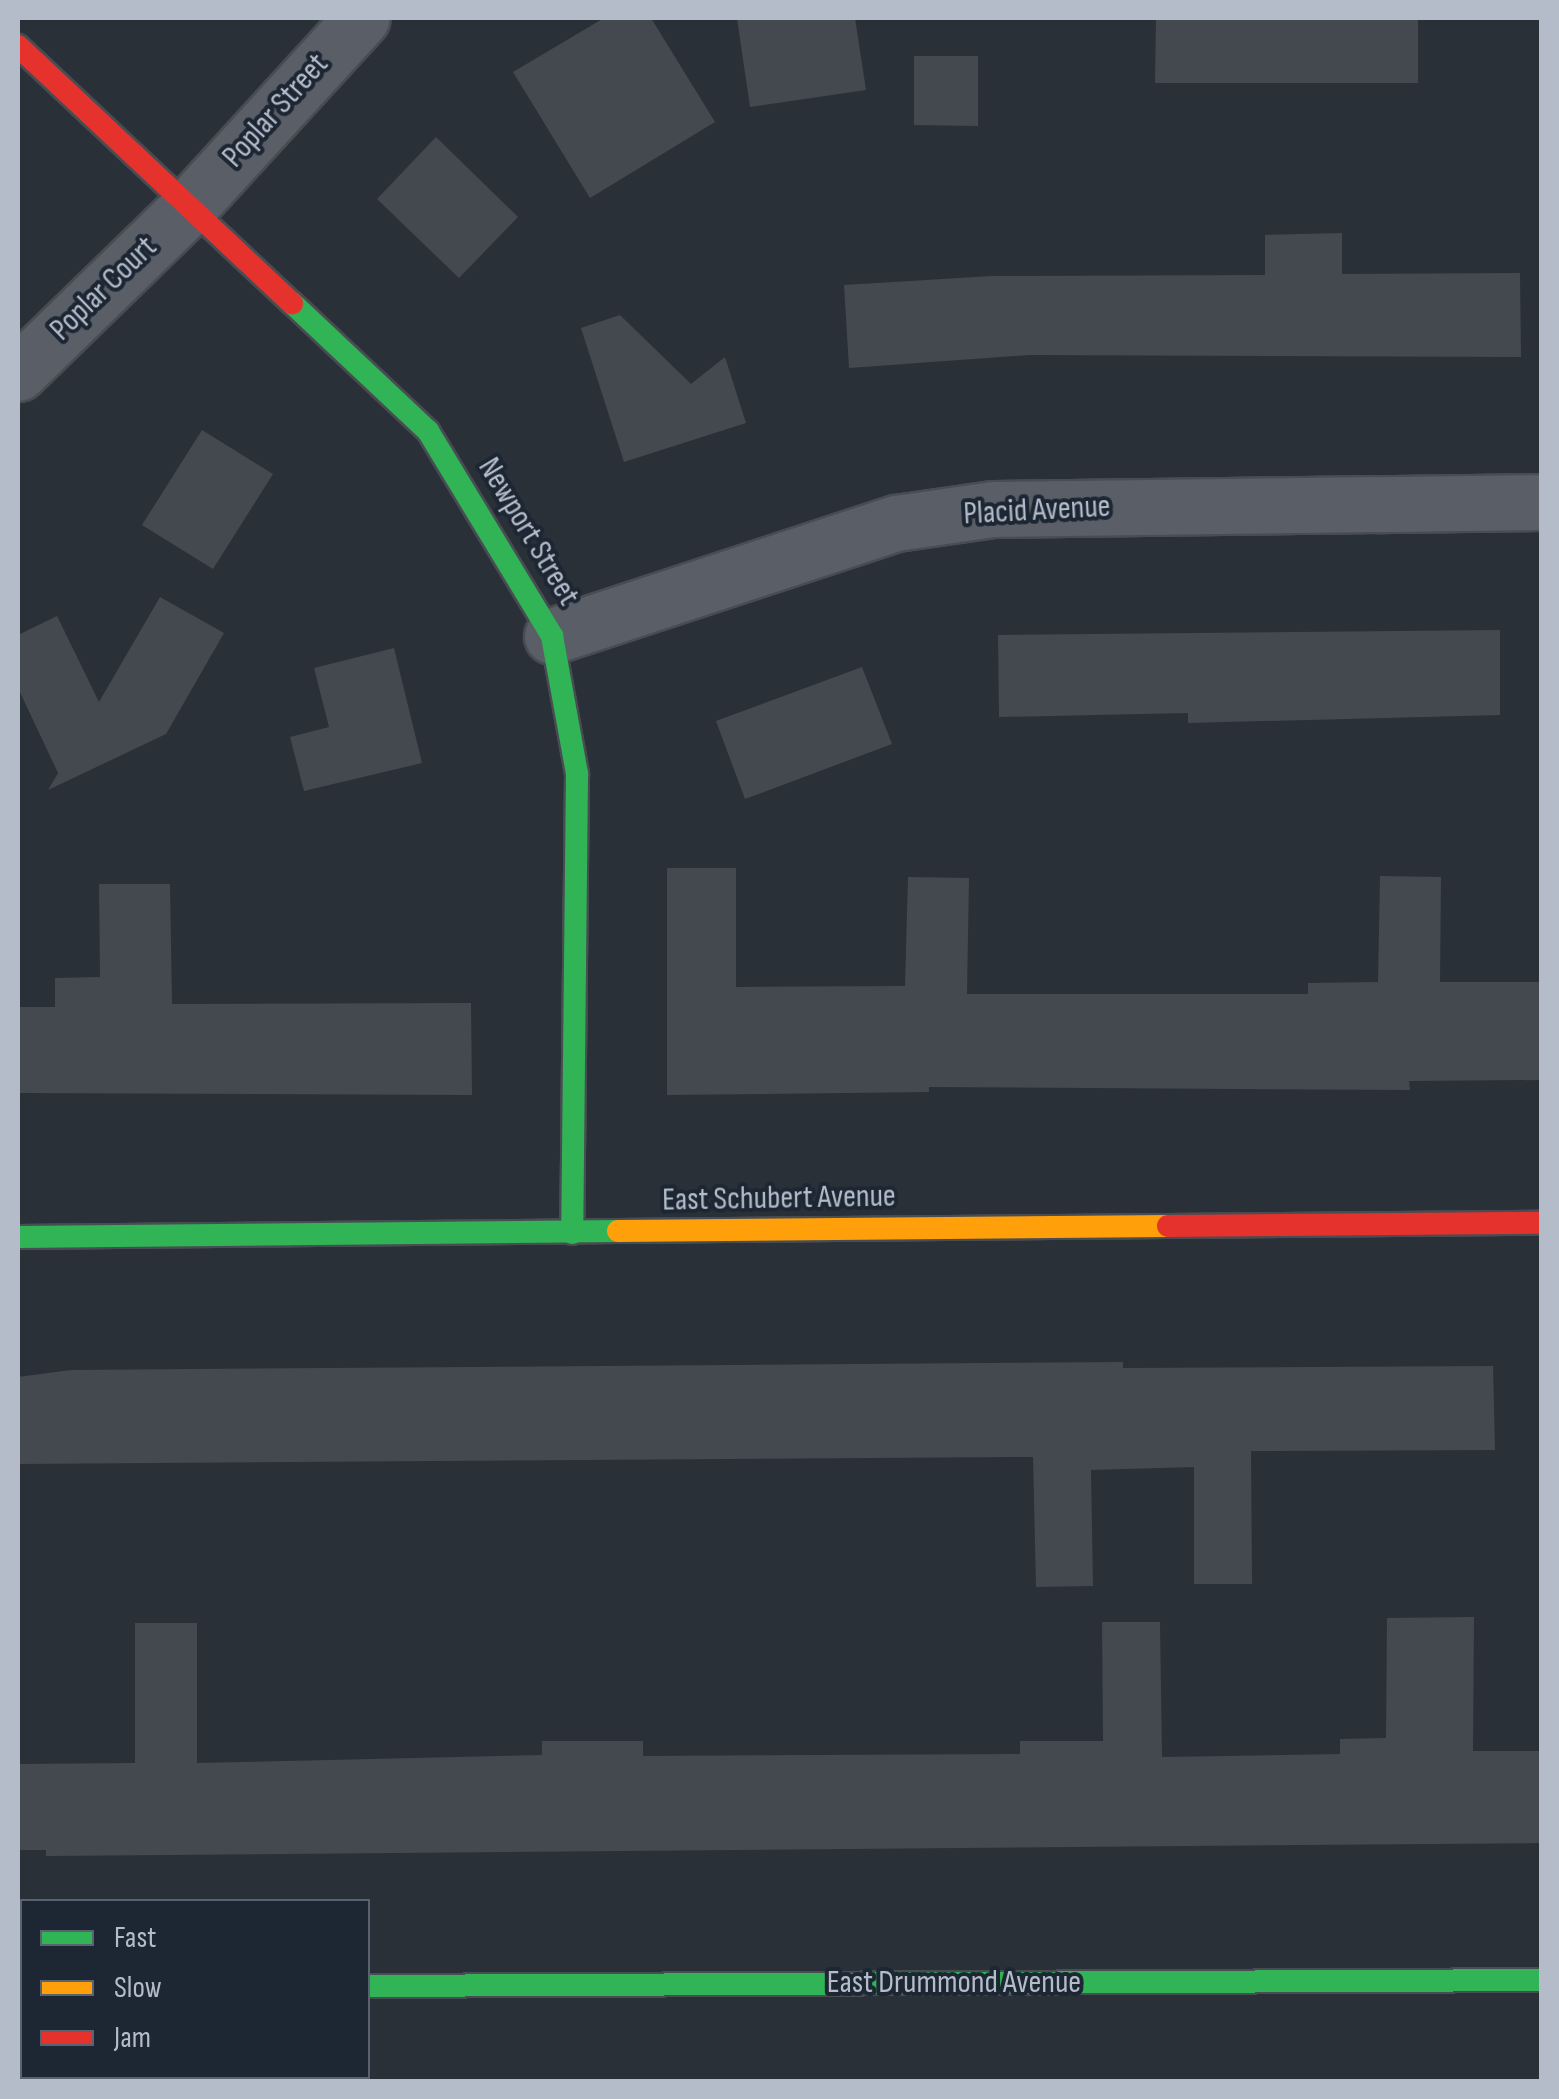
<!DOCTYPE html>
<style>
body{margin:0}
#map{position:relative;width:1559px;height:2099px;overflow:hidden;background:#2a3038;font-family:"Sofia Sans Condensed",sans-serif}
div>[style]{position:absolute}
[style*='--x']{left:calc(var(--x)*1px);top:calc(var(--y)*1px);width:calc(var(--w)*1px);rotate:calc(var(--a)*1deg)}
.building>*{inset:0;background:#444950}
.roads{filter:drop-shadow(2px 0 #484c53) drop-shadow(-2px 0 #484c53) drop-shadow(0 2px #484c53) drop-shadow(0 -2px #484c53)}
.street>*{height:55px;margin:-27.5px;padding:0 27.5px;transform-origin:27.5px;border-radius:27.5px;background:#5a5e66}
.fast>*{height:22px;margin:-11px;padding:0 11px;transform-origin:11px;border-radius:11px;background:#30b455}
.slow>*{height:22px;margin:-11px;padding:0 11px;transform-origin:11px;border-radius:11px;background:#ff9f0a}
.jam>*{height:22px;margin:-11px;padding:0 11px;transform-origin:11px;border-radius:11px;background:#e5322d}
span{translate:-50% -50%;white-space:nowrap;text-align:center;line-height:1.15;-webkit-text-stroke:8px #1d2633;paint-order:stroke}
.street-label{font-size:32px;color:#b4bcc9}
.frame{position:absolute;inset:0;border:20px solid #b4bcc9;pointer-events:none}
.legend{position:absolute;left:20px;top:1899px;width:350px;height:180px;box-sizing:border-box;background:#1d2633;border:2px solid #59626f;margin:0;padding:12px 18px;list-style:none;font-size:30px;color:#b4bcc9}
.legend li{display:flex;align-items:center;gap:20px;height:50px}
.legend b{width:50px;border:2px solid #59626f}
</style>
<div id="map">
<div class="building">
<div style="clip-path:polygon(604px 18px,651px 18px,715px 122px,590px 198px,513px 72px)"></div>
<div style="clip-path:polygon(737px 18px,855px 18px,866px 90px,750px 107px)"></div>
<div style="clip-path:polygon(1156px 18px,1418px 18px,1418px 83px,1155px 83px)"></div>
<div style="clip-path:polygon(914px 56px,978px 56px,978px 126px,914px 125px)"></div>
<div style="clip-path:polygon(436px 137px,518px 217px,459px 278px,377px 199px)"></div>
<div style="clip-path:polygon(1342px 233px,1342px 274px,1520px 273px,1521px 357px,1030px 355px,849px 368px,844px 285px,992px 276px,1265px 275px,1265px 235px)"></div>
<div style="clip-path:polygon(620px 315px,691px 384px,725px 357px,746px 423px,624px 462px,581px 328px)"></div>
<div style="clip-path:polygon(202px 430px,273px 474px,213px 569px,142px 525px)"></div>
<div style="clip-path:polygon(160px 597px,224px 633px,166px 734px,48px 790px,58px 773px,18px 688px,18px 635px,57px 616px,99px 702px)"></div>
<div style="clip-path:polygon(1500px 630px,1500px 715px,1188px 723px,1188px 713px,999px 717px,998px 635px)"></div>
<div style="clip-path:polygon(394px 648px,422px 763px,304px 791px,290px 737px,329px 727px,314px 668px)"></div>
<div style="clip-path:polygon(862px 667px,892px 744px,745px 799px,716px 721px)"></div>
<div style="clip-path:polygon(667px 868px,736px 868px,736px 987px,905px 986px,908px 877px,969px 878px,967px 994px,1308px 994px,1308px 983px,1378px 982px,1380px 876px,1441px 877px,1440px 982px,1542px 982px,1542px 1080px,1409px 1081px,1410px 1090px,929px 1087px,929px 1092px,667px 1095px)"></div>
<div style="clip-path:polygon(99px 884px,170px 884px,172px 1004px,471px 1003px,472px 1095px,20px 1093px,20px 1007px,55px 1007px,55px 978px,100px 977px)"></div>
<div style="clip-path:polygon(1123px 1362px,1123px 1368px,1493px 1366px,1495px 1450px,1251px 1451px,1252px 1584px,1194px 1584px,1194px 1467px,1091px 1470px,1093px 1586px,1036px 1587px,1033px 1457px,18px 1464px,18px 1377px,71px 1370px)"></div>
<div style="clip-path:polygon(1474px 1617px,1473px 1751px,1542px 1751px,1542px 1843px,46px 1856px,46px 1850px,18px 1850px,18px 1764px,135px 1763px,135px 1623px,197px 1623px,197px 1763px,542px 1755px,542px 1741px,643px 1741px,643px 1756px,1020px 1754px,1020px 1741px,1103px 1741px,1102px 1622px,1160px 1622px,1162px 1757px,1340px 1754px,1340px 1739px,1386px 1738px,1387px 1618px)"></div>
</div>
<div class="roads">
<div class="street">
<div style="--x:18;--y:373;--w:241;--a:-44.2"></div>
<div style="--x:191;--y:205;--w:253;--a:-47.6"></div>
<div style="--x:552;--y:636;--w:362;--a:-18.2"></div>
<div style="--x:896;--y:523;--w:98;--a:-8.2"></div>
<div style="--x:993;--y:509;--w:549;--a:-0.73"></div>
<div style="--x:18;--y:1988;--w:4;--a:0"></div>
</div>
<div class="fast">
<div style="--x:292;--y:303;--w:187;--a:43.3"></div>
<div style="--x:428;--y:431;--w:240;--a:58.8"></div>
<div style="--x:552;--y:636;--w:140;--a:79.7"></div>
<div style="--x:577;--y:774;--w:459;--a:90.6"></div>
<div style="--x:18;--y:1237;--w:600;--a:-0.57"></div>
<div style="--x:368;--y:1986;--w:1174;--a:-0.29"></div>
</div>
<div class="slow">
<div style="--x:618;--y:1231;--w:550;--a:-0.52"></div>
</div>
<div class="jam">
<div style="--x:18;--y:46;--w:376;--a:43.2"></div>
<div style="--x:1168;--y:1226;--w:374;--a:-0.5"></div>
</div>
</div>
<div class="street-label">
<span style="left:276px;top:111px;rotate:-48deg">Poplar Street</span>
<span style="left:104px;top:289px;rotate:-44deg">Poplar Court</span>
<span style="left:1037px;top:511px;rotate:-3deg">Placid Avenue</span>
<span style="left:528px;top:532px;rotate:59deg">Newport Street</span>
<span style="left:779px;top:1199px;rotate:-1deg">East Schubert Avenue</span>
<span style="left:954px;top:1983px">East Drummond Avenue</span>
</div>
<div class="frame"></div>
<ul class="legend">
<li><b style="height:12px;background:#30b455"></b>Fast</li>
<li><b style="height:12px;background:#ff9f0a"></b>Slow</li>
<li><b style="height:12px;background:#e5322d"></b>Jam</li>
</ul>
</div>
